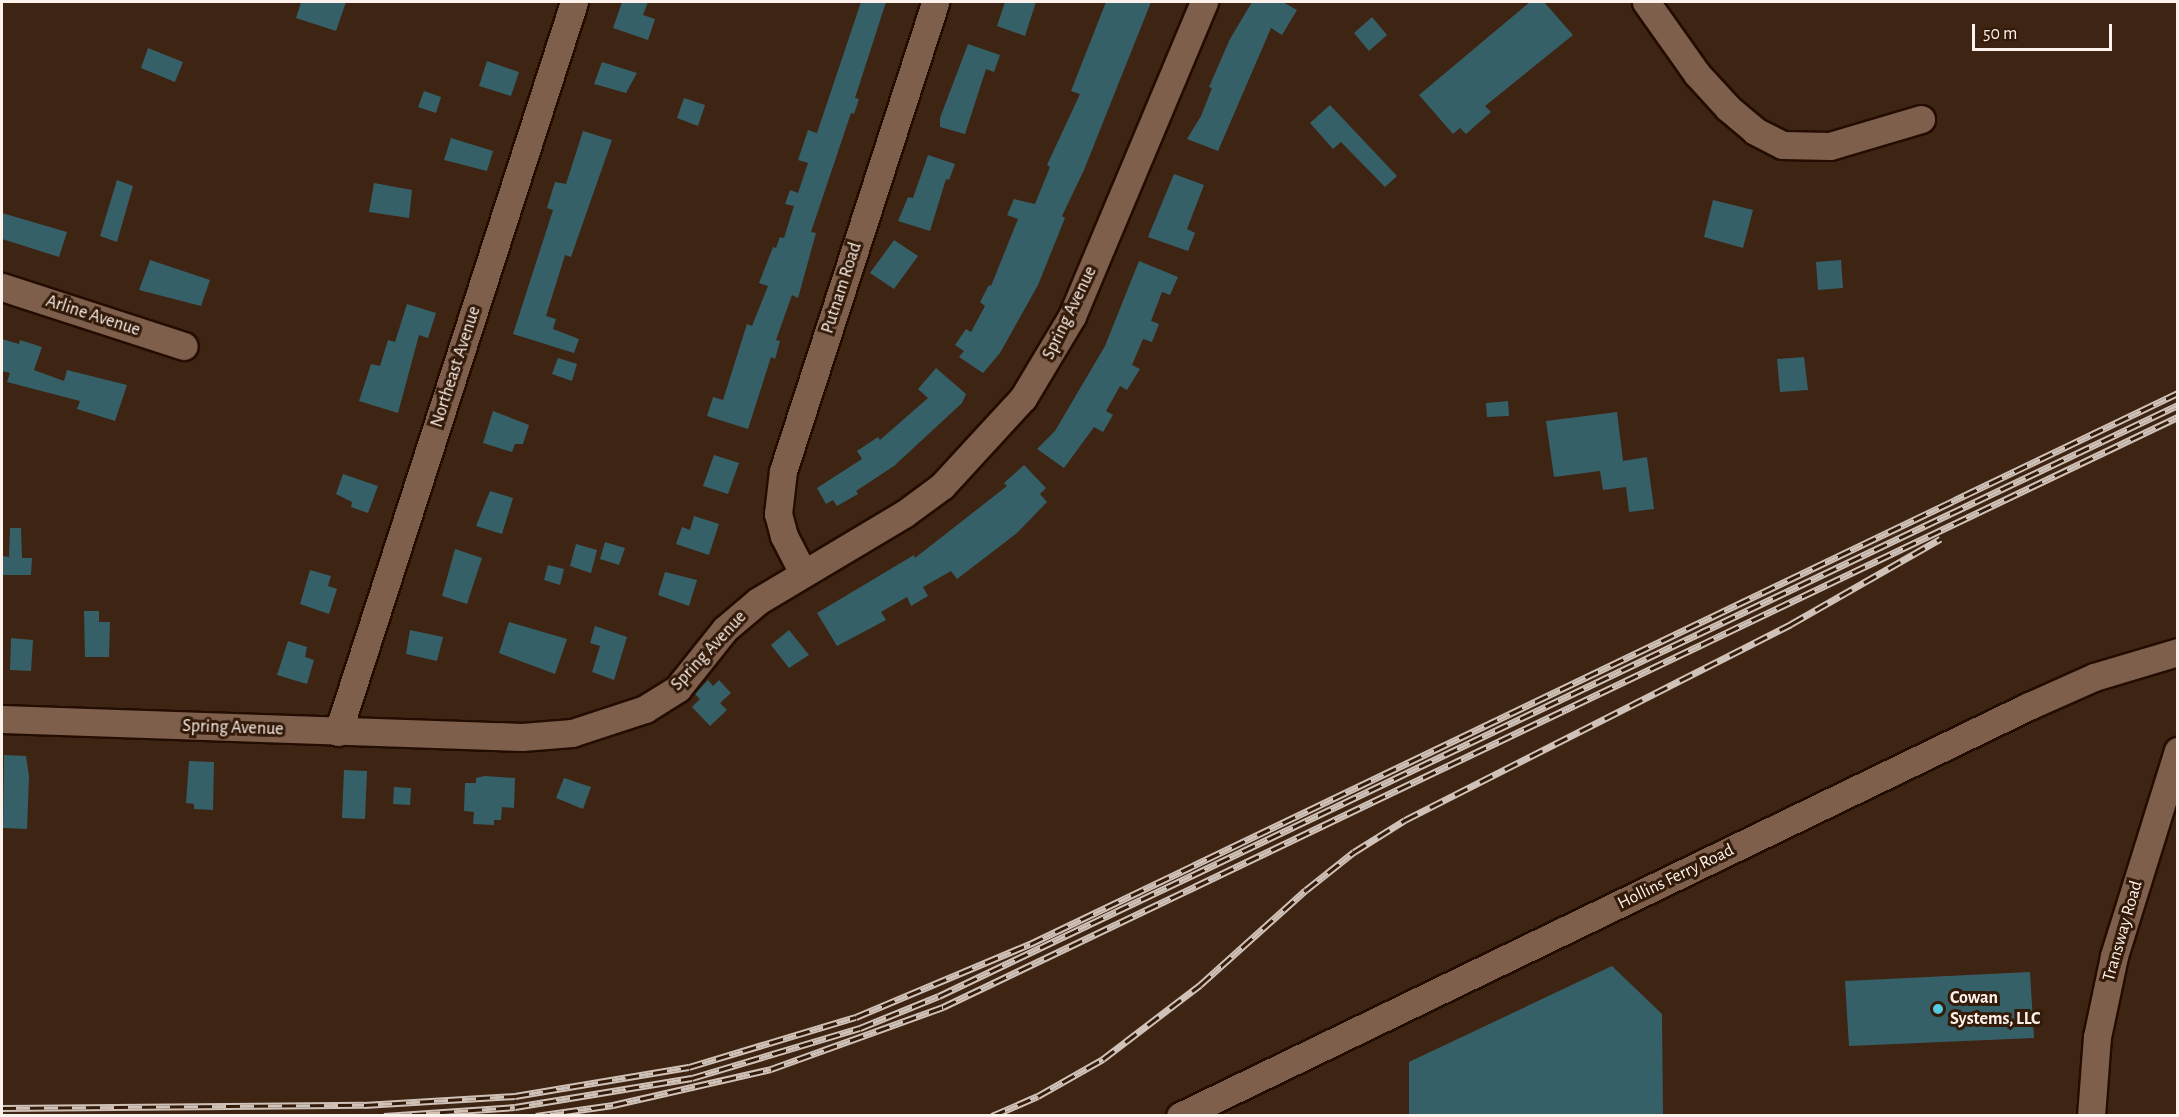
<!DOCTYPE html>
<style>
body{margin:0}
#map{position:relative;width:2179px;height:1117px;overflow:hidden;background:#3e2413;font-family:"Alegreya Sans",sans-serif}
div>[style]{position:absolute}
[style*='--x']{left:calc(var(--x)*1px);top:calc(var(--y)*1px);width:calc(var(--w)*1px);rotate:calc(var(--a)*1deg)}
.building>*{inset:0;background:#366068}
.roads{filter:drop-shadow(2px 0 #230c00) drop-shadow(-2px 0 #230c00) drop-shadow(0 2px #230c00) drop-shadow(0 -2px #230c00)}
.minor>*{height:27px;margin:-13.5px;padding:0 13.5px;transform-origin:13.5px;border-radius:13.5px;background:#7d5f4c}
.rail>*{height:7px;margin-top:-3.5px;transform-origin:0;background:repeating-linear-gradient(90deg,#331a09 0 14px,#d0c2b8 0 28px);box-sizing:border-box;border-block:2px solid #d0c2b8}
.dots>*{width:16px;height:16px;translate:-50% -50%;box-sizing:border-box;border:3px solid #331a09;border-radius:50%}
span{translate:-50% -50%;white-space:nowrap;text-align:center;line-height:1.15;-webkit-text-stroke:6px #331a09;paint-order:stroke}
.street-label{font-size:18px;color:#fdf2eb}
.poi-label{font-size:18px;color:#fdf2eb;font-weight:700}
.left{translate:0 -50%;text-align:left}
.frame{position:absolute;inset:0;border:3px solid #fdf2eb;pointer-events:none}
.scale{position:absolute;left:1972px;top:24px;width:140px;height:27px;box-sizing:border-box;border:3px solid #fdf2eb;border-top:0;padding-left:8px;font-size:18px;line-height:21px;white-space:nowrap;color:#fdf2eb;-webkit-text-stroke:4px #331a09;paint-order:stroke}
</style>
<div id="map">
<div class="building">
<div style="clip-path:polygon(301px 2px,346px 2px,336px 31px,296px 18px)"></div>
<div style="clip-path:polygon(622px 2px,648px 2px,643px 15px,655px 19px,648px 40px,613px 28px)"></div>
<div style="clip-path:polygon(861px 2px,886px 2px,855px 98px,859px 99px,854px 114px,851px 113px,811px 232px,816px 233px,798px 298px,792px 295px,776px 340px,780px 341px,775px 359px,771px 357px,748px 429px,707px 416px,713px 397px,723px 400px,747px 324px,752px 326px,768px 286px,759px 283px,773px 247px,776px 248px,780px 237px,784px 238px,794px 206px,785px 204px,790px 190px,798px 193px,808px 163px,798px 160px,808px 130px,817px 133px)"></div>
<div style="clip-path:polygon(1005px 2px,1036px 2px,1025px 36px,997px 26px)"></div>
<div style="clip-path:polygon(1106px 2px,1151px 2px,1084px 170px,1062px 216px,1065px 218px,1038px 285px,1000px 353px,983px 373px,959px 357px,964px 351px,955px 345px,966px 329px,971px 332px,985px 306px,980px 302px,989px 285px,991px 286px,1018px 219px,1007px 215px,1014px 199px,1035px 204px,1050px 167px,1047px 165px,1080px 94px,1071px 91px)"></div>
<div style="clip-path:polygon(1252px 2px,1283px 2px,1297px 10px,1282px 35px,1271px 28px,1218px 151px,1187px 139px,1201px 116px,1212px 88px,1209px 87px,1230px 39px)"></div>
<div style="clip-path:polygon(1530px 2px,1544px 2px,1573px 35px,1485px 106px,1491px 112px,1466px 134px,1460px 128px,1453px 134px,1419px 95px)"></div>
<div style="clip-path:polygon(1372px 17px,1387px 35px,1369px 51px,1354px 33px)"></div>
<div style="clip-path:polygon(968px 44px,1000px 55px,994px 72px,986px 69px,965px 134px,940px 127px,940px 118px)"></div>
<div style="clip-path:polygon(148px 48px,183px 62px,175px 82px,141px 68px)"></div>
<div style="clip-path:polygon(487px 61px,519px 72px,511px 96px,479px 86px)"></div>
<div style="clip-path:polygon(602px 62px,637px 73px,626px 93px,594px 84px)"></div>
<div style="clip-path:polygon(424px 91px,441px 97px,436px 113px,418px 107px)"></div>
<div style="clip-path:polygon(684px 98px,705px 105px,698px 126px,677px 118px)"></div>
<div style="clip-path:polygon(1330px 105px,1397px 176px,1385px 187px,1341px 142px,1333px 149px,1310px 123px)"></div>
<div style="clip-path:polygon(583px 131px,612px 140px,571px 257px,565px 255px,546px 316px,556px 319px,553px 329px,579px 339px,574px 353px,513px 334px,553px 210px,547px 208px,555px 182px,566px 184px)"></div>
<div style="clip-path:polygon(451px 138px,493px 151px,487px 171px,444px 160px)"></div>
<div style="clip-path:polygon(928px 155px,955px 164px,949px 180px,946px 179px,930px 231px,898px 221px,908px 197px,913px 198px)"></div>
<div style="clip-path:polygon(1174px 174px,1204px 185px,1187px 229px,1195px 233px,1188px 251px,1148px 237px)"></div>
<div style="clip-path:polygon(117px 180px,133px 186px,117px 242px,100px 236px)"></div>
<div style="clip-path:polygon(374px 183px,412px 190px,409px 218px,369px 212px)"></div>
<div style="clip-path:polygon(1713px 200px,1753px 210px,1743px 248px,1704px 237px)"></div>
<div style="clip-path:polygon(2px 213px,67px 232px,59px 257px,2px 239px)"></div>
<div style="clip-path:polygon(894px 240px,918px 256px,894px 289px,870px 273px)"></div>
<div style="clip-path:polygon(150px 260px,210px 280px,201px 306px,139px 290px)"></div>
<div style="clip-path:polygon(1841px 260px,1843px 288px,1818px 290px,1816px 262px)"></div>
<div style="clip-path:polygon(1139px 261px,1178px 277px,1170px 295px,1162px 292px,1151px 321px,1159px 324px,1152px 342px,1143px 339px,1132px 365px,1140px 369px,1127px 390px,1120px 386px,1106px 411px,1113px 415px,1103px 432px,1094px 427px,1064px 468px,1037px 449px,1055px 431px,1105px 346px)"></div>
<div style="clip-path:polygon(407px 304px,436px 313px,428px 338px,419px 335px,398px 413px,359px 401px,371px 364px,380px 366px,388px 340px,395px 342px)"></div>
<div style="clip-path:polygon(2px 339px,19px 344px,20px 340px,42px 347px,34px 370px,64px 381px,67px 370px,127px 385px,115px 421px,77px 409px,80px 401px,7px 382px,10px 373px,2px 371px)"></div>
<div style="clip-path:polygon(1804px 357px,1808px 390px,1780px 392px,1777px 359px)"></div>
<div style="clip-path:polygon(558px 358px,577px 364px,572px 381px,552px 374px)"></div>
<div style="clip-path:polygon(936px 368px,966px 394px,962px 403px,894px 466px,856px 491px,858px 494px,837px 506px,833px 500px,826px 504px,817px 488px,862px 459px,857px 451px,878px 437px,880px 440px,928px 398px,918px 389px)"></div>
<div style="clip-path:polygon(1508px 401px,1509px 416px,1487px 417px,1486px 403px)"></div>
<div style="clip-path:polygon(493px 411px,529px 425px,523px 444px,515px 444px,512px 452px,483px 443px)"></div>
<div style="clip-path:polygon(1617px 412px,1623px 461px,1647px 457px,1654px 509px,1629px 512px,1626px 487px,1603px 490px,1600px 471px,1554px 477px,1546px 421px)"></div>
<div style="clip-path:polygon(714px 455px,739px 463px,728px 494px,703px 486px)"></div>
<div style="clip-path:polygon(1024px 465px,1046px 488px,1040px 494px,1047px 502px,1017px 533px,957px 579px,951px 571px,923px 587px,928px 596px,911px 606px,907px 597px,881px 612px,886px 620px,837px 646px,817px 613px,914px 555px,915px 558px,1007px 486px,1004px 483px)"></div>
<div style="clip-path:polygon(343px 474px,378px 486px,368px 513px,351px 507px,352px 502px,336px 494px)"></div>
<div style="clip-path:polygon(490px 491px,513px 498px,502px 534px,476px 526px)"></div>
<div style="clip-path:polygon(694px 516px,719px 524px,709px 555px,676px 544px,682px 527px,690px 530px)"></div>
<div style="clip-path:polygon(10px 528px,21px 528px,22px 558px,32px 558px,31px 575px,2px 575px,2px 556px,9px 557px)"></div>
<div style="clip-path:polygon(605px 542px,625px 548px,619px 565px,600px 559px)"></div>
<div style="clip-path:polygon(576px 544px,597px 550px,591px 573px,570px 566px)"></div>
<div style="clip-path:polygon(455px 549px,482px 558px,467px 604px,442px 596px)"></div>
<div style="clip-path:polygon(548px 565px,564px 569px,560px 585px,544px 580px)"></div>
<div style="clip-path:polygon(310px 570px,331px 576px,328px 586px,337px 589px,329px 614px,300px 604px)"></div>
<div style="clip-path:polygon(665px 572px,697px 580px,689px 606px,658px 595px)"></div>
<div style="clip-path:polygon(84px 611px,99px 611px,99px 622px,110px 622px,109px 657px,85px 657px)"></div>
<div style="clip-path:polygon(509px 622px,567px 639px,555px 674px,499px 653px)"></div>
<div style="clip-path:polygon(595px 626px,627px 637px,614px 680px,592px 672px,600px 646px,590px 643px)"></div>
<div style="clip-path:polygon(410px 630px,443px 637px,437px 661px,406px 654px)"></div>
<div style="clip-path:polygon(789px 630px,809px 655px,789px 668px,771px 645px)"></div>
<div style="clip-path:polygon(11px 638px,33px 640px,31px 671px,10px 670px)"></div>
<div style="clip-path:polygon(288px 641px,307px 647px,305px 657px,314px 660px,307px 684px,277px 675px)"></div>
<div style="clip-path:polygon(708px 680px,713px 686px,719px 680px,731px 693px,720px 703px,727px 710px,710px 726px,692px 707px,700px 699px,695px 694px)"></div>
<div style="clip-path:polygon(4px 755px,26px 756px,29px 776px,27px 829px,3px 828px)"></div>
<div style="clip-path:polygon(189px 761px,214px 762px,213px 810px,194px 809px,194px 804px,186px 803px)"></div>
<div style="clip-path:polygon(344px 770px,367px 771px,365px 819px,342px 818px)"></div>
<div style="clip-path:polygon(485px 776px,515px 778px,514px 808px,502px 807px,501px 820px,494px 820px,494px 825px,473px 824px,474px 812px,464px 811px,465px 783px,476px 783px,476px 778px)"></div>
<div style="clip-path:polygon(564px 778px,591px 787px,583px 809px,556px 798px)"></div>
<div style="clip-path:polygon(394px 787px,411px 788px,410px 805px,393px 804px)"></div>
<div style="clip-path:polygon(1612px 966px,1662px 1014px,1663px 1116px,1409px 1116px,1409px 1062px)"></div>
<div style="clip-path:polygon(2030px 972px,2034px 1038px,1849px 1046px,1845px 981px)"></div>
</div>
<div class="roads">
<div class="minor">
<div style="--x:1646;--y:2;--w:88;--a:54.7"></div>
<div style="--x:1697;--y:74;--w:46;--a:47.6"></div>
<div style="--x:1728;--y:108;--w:35;--a:40"></div>
<div style="--x:1755;--y:131;--w:30;--a:27"></div>
<div style="--x:1782;--y:145;--w:48;--a:1.2"></div>
<div style="--x:1830;--y:146;--w:95;--a:-16.5"></div>
<div style="--x:2;--y:287;--w:191;--a:18"></div>
<div style="--x:803;--y:573;--w:42;--a:-117.2"></div>
<div style="--x:784;--y:536;--w:23;--a:-105"></div>
<div style="--x:778;--y:514;--w:43;--a:-83.4"></div>
<div style="--x:783;--y:471;--w:493;--a:-72"></div>
<div style="--x:2;--y:719;--w:520;--a:1.98"></div>
<div style="--x:522;--y:737;--w:50;--a:-4.6"></div>
<div style="--x:572;--y:733;--w:77;--a:-18.2"></div>
<div style="--x:645;--y:709;--w:39;--a:-32"></div>
<div style="--x:678;--y:688;--w:75;--a:-51.5"></div>
<div style="--x:725;--y:629;--w:43;--a:-40.3"></div>
<div style="--x:758;--y:601;--w:170;--a:-30.8"></div>
<div style="--x:904;--y:514;--w:47;--a:-36.4"></div>
<div style="--x:942;--y:486;--w:120;--a:-47.4"></div>
<div style="--x:1023;--y:398;--w:96;--a:-59.1"></div>
<div style="--x:1072;--y:316;--w:341;--a:-67.2"></div>
<div style="--x:338;--y:732;--w:767;--a:-72.08"></div>
<div style="--x:1180;--y:1116;--w:943;--a:-25.78"></div>
<div style="--x:2029;--y:706;--w:71;--a:-24"></div>
<div style="--x:2094;--y:677;--w:88;--a:-16.6"></div>
<div style="--x:2091;--y:1116;--w:79;--a:-85.7"></div>
<div style="--x:2097;--y:1037;--w:83;--a:-78.1"></div>
<div style="--x:2114;--y:956;--w:215;--a:-72.7"></div>
</div>
</div>
<div class="rail">
<div style="--x:2;--y:1108;--w:362;--a:-0.5"></div>
<div style="--x:364;--y:1105;--w:151;--a:-3.4"></div>
<div style="--x:515;--y:1096;--w:176;--a:-9.5"></div>
<div style="--x:689;--y:1067;--w:174;--a:-16.7"></div>
<div style="--x:856;--y:1017;--w:189;--a:-22.8"></div>
<div style="--x:1030;--y:944;--w:1273;--a:-25.64"></div>
<div style="--x:384;--y:1116;--w:131;--a:-3.9"></div>
<div style="--x:515;--y:1107;--w:179;--a:-9.3"></div>
<div style="--x:692;--y:1078;--w:175;--a:-16.6"></div>
<div style="--x:860;--y:1028;--w:85;--a:-22.1"></div>
<div style="--x:939;--y:996;--w:1373;--a:-25.5"></div>
<div style="--x:536;--y:1116;--w:78;--a:-8.1"></div>
<div style="--x:613;--y:1105;--w:162;--a:-12.8"></div>
<div style="--x:771;--y:1069;--w:183;--a:-19.8"></div>
<div style="--x:943;--y:1007;--w:1369;--a:-25.54"></div>
<div style="--x:992;--y:1116;--w:50;--a:-23.5"></div>
<div style="--x:1038;--y:1096;--w:75;--a:-29.6"></div>
<div style="--x:1103;--y:1059;--w:122;--a:-37.3"></div>
<div style="--x:1200;--y:985;--w:142;--a:-41.9"></div>
<div style="--x:1306;--y:890;--w:61;--a:-38.4"></div>
<div style="--x:1354;--y:852;--w:60;--a:-32.1"></div>
<div style="--x:1405;--y:820;--w:433;--a:-26.9"></div>
<div style="--x:1791;--y:624;--w:172;--a:-29.7"></div>
</div>
<div class="dots">
<div style="left:1938px;top:1009px;background:#55cadf"></div>
</div>
<div class="street-label">
<span style="left:842px;top:288px;rotate:-72deg">Putnam Road</span>
<span style="left:1070px;top:313px;rotate:-64deg">Spring Avenue</span>
<span style="left:93px;top:316px;rotate:18deg">Arline Avenue</span>
<span style="left:456px;top:367px;rotate:-72deg">Northeast Avenue</span>
<span style="left:709px;top:651px;rotate:-47deg">Spring Avenue</span>
<span style="left:233px;top:728px;rotate:2deg">Spring Avenue</span>
<span style="left:1676px;top:877px;rotate:-26deg">Hollins Ferry Road</span>
<span style="left:2123px;top:931px;rotate:-74deg">Transway Road</span>
</div>
<div class="poi-label">
<span class="left" style="left:1950px;top:1009px">Cowan<br>Systems, LLC</span>
</div>
<div class="frame"></div>
<div class="scale">50 m</div>
</div>
